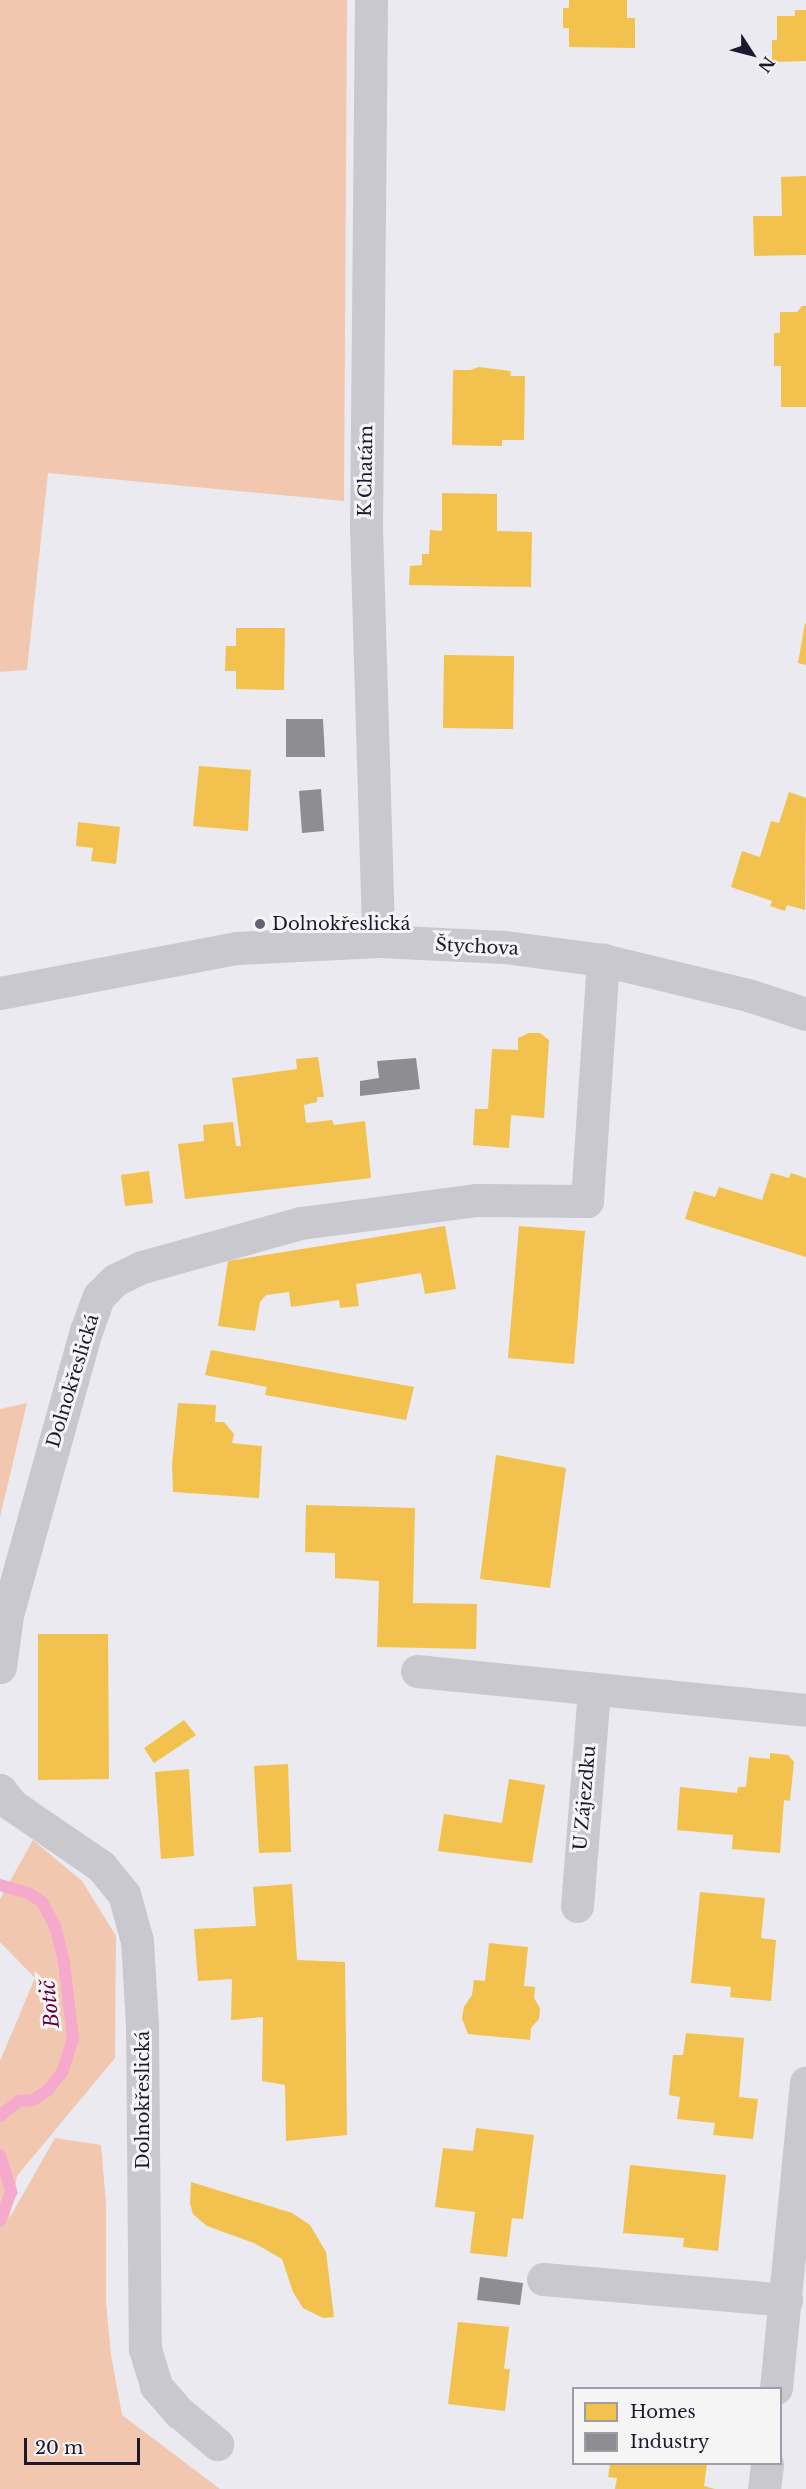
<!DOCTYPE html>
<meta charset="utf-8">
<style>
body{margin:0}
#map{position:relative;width:806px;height:2489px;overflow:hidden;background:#eaeaf0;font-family:"Libre Baskerville",serif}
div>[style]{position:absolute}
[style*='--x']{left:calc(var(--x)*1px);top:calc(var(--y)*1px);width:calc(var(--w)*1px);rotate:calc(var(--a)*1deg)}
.green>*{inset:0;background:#f1c7b0}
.homes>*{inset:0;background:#f2c14e}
.industry>*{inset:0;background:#8d8d92}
.stream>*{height:12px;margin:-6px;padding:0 6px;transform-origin:6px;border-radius:6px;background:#f5aacd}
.minor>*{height:33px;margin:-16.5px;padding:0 16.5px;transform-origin:16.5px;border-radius:16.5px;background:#c9c8ce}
.dots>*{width:16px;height:16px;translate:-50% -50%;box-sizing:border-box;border:3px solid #f5f5f5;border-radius:50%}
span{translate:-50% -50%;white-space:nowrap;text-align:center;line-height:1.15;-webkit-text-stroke:6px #f5f5f5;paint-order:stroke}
.street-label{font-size:18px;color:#1d1730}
.poi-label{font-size:18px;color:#1d1730}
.left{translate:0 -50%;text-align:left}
.water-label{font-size:20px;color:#62003a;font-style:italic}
.legend{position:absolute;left:572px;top:2387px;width:210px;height:78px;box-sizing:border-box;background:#f5f5f5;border:2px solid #9f9ca6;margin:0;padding:8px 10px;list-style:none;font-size:18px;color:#1d1730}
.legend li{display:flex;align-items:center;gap:12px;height:30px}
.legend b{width:30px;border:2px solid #9f9ca6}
.north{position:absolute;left:722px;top:24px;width:60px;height:60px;-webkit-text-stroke:4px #f5f5f5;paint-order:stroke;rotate:126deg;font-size:16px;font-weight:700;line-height:24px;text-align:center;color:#1d1730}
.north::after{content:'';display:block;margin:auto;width:21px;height:27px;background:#1d1730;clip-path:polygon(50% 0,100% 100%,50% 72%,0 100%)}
.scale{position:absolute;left:24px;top:2438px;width:116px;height:27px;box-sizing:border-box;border:3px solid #1d1730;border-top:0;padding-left:8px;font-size:18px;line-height:21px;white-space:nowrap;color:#1d1730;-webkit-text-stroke:4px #f5f5f5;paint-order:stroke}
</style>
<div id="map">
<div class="green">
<div style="clip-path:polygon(0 0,347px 0,344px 501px,48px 473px,27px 670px,0 672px)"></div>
<div style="clip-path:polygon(27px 1403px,0 1517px,0 1409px)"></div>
<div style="clip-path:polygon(33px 1840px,82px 1881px,116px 1936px,115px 2058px,17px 2176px,9px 2219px,55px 2138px,101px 2145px,106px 2204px,106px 2303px,111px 2355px,122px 2415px,220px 2489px,0 2489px,0 2061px,35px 1978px,0 1942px,0 1899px)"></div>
</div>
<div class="homes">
<div style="clip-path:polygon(569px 0,627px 0,627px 18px,635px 18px,635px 48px,569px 47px,569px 28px,563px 28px,563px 8px,569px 8px)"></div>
<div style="clip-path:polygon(795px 10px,806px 10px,806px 61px,772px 62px,772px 40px,777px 40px,777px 16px,795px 16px)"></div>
<div style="clip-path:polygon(806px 176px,806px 255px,754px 256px,753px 216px,782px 216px,781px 177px)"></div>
<div style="clip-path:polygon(802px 306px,806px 306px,806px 407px,781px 407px,781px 366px,774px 366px,774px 333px,780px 333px,780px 312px,797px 312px)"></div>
<div style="clip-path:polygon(479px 367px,511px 371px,510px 376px,525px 376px,524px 440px,502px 440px,502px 446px,452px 445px,453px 370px,470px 370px)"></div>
<div style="clip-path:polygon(442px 493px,497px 494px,497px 531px,532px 532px,531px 587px,409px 585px,410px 566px,422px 565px,422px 554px,429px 554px,430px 530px,442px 531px)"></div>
<div style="clip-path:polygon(805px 623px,806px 624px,806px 665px,798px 663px)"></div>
<div style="clip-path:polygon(236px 628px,285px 628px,284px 690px,236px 689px,236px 671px,225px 671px,226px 646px,236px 646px)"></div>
<div style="clip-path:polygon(444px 655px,514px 656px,513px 729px,443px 728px)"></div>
<div style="clip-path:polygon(199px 766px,251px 770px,248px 831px,193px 826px)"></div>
<div style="clip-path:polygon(789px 792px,806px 798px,805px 910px,787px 905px,785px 911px,770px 906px,772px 901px,731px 887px,742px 851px,760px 857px,771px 821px,779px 823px)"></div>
<div style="clip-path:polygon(78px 822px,120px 827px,116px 864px,91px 861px,93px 848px,76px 846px)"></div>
<div style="clip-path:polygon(529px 1033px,540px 1033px,549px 1040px,544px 1118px,511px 1115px,509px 1148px,473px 1145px,475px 1109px,488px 1109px,492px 1049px,518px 1050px,518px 1038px)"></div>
<div style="clip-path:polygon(318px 1057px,324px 1097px,317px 1097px,317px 1102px,304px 1105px,306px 1123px,332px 1120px,334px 1125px,365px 1121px,371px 1178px,185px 1199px,178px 1144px,204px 1141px,203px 1125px,233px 1122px,236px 1146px,241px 1146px,232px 1078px,297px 1069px,296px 1059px)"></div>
<div style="clip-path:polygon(149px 1171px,153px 1203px,125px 1206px,121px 1175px)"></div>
<div style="clip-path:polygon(771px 1173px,789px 1178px,791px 1173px,806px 1178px,806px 1257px,685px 1219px,694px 1191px,715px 1197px,719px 1187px,762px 1200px)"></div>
<div style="clip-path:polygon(445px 1226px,456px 1289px,425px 1294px,421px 1273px,356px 1284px,359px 1306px,340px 1308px,339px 1300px,291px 1307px,289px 1292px,266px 1295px,260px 1302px,255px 1331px,218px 1326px,228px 1261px)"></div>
<div style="clip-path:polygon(519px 1226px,585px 1231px,574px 1364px,508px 1358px)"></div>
<div style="clip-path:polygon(211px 1350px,414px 1387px,406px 1420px,265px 1395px,267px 1387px,205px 1375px)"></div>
<div style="clip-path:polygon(178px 1403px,216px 1405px,215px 1422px,224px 1422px,234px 1434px,232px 1443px,262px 1446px,259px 1498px,173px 1492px,172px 1465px)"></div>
<div style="clip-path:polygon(496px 1455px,566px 1468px,550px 1588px,480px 1579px)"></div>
<div style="clip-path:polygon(306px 1505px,415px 1508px,413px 1603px,477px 1604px,476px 1649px,377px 1647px,379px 1581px,335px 1578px,335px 1553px,305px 1552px)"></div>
<div style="clip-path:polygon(38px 1634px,108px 1634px,109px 1779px,38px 1780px)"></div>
<div style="clip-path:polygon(184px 1720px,196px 1735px,154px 1763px,144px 1748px)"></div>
<div style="clip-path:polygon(770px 1753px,788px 1755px,794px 1762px,790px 1801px,784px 1800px,780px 1853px,732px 1849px,733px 1835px,677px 1830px,680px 1787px,737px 1793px,738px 1787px,746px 1787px,749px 1757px,770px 1759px)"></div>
<div style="clip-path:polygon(288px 1764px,291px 1852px,259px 1853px,254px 1766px)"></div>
<div style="clip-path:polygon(189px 1769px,194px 1856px,161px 1859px,155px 1772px)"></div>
<div style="clip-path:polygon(509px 1779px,545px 1785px,532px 1863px,438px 1851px,444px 1814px,502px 1823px)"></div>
<div style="clip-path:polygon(292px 1884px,297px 1960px,345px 1962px,347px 2135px,286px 2141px,285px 2085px,262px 2081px,263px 2017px,231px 2020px,232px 1979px,198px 1981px,194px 1929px,256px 1926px,253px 1887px)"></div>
<div style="clip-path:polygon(700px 1892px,765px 1898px,761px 1938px,776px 1940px,771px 2001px,730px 1997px,731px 1987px,691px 1983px)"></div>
<div style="clip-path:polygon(489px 1943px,528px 1947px,524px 1986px,535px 1987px,534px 1998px,540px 2008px,539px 2019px,531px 2028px,530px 2040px,468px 2034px,462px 2018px,464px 2007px,472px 1995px,474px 1980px,485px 1981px)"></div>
<div style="clip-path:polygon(686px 2033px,744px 2038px,739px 2097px,758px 2099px,753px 2139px,713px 2135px,715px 2123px,677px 2119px,680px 2097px,669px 2095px,673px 2055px,683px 2055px)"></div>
<div style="clip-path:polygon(476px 2128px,534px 2135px,523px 2219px,512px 2218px,507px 2257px,470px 2253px,475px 2212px,435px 2207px,443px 2148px,473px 2151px)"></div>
<div style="clip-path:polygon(630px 2165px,726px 2175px,718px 2251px,683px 2247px,684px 2238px,623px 2233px)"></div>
<div style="clip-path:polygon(191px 2182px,292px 2213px,310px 2225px,326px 2252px,334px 2317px,323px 2318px,303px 2308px,293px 2292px,282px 2259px,254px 2243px,207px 2226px,193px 2214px,190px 2203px)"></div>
<div style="clip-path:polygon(458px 2322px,509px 2327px,504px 2369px,510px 2369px,505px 2411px,448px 2404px)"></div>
<div style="clip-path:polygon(610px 2464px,707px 2464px,704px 2486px,715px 2489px,615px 2489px,617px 2478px,608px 2477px)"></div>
</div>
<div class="industry">
<div style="clip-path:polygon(286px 719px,323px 719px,325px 757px,286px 757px)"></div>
<div style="clip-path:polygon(321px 789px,324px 831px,302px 833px,299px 791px)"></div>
<div style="clip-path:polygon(416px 1058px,420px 1089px,360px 1096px,360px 1081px,379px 1078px,377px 1061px)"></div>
<div style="clip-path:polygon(480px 2277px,523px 2283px,520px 2305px,477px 2300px)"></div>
</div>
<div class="stream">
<div style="--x:0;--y:1885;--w:29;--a:16"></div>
<div style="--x:28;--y:1893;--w:17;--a:33"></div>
<div style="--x:42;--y:1902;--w:27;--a:62"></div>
<div style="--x:55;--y:1926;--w:37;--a:76"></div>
<div style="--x:64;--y:1962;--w:78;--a:83.3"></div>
<div style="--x:73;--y:2039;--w:35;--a:108"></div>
<div style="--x:62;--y:2072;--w:24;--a:128"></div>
<div style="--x:47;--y:2091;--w:17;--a:147"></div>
<div style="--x:33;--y:2100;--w:14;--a:176"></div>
<div style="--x:19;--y:2101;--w:24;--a:142"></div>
<div style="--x:0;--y:2155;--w:39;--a:73"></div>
<div style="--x:11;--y:2192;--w:31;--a:111"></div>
</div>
<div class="minor">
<div style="--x:371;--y:0;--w:526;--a:90.54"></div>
<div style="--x:366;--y:526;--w:415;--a:88.3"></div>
<div style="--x:0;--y:993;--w:241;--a:-10.8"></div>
<div style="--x:237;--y:948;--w:141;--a:-2.8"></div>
<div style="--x:378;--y:941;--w:126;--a:2.7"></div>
<div style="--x:504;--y:947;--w:100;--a:7.5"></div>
<div style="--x:603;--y:960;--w:149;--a:13.6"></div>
<div style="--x:748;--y:995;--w:61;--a:18.1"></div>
<div style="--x:0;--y:1667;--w:52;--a:-82.3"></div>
<div style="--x:7;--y:1615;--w:295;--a:-74.5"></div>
<div style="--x:86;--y:1331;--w:37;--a:-70"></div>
<div style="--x:99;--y:1296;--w:23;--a:-45"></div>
<div style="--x:115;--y:1280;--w:30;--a:-26"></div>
<div style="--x:142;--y:1267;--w:165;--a:-15.5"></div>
<div style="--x:301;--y:1223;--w:176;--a:-7.5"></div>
<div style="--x:475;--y:1200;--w:112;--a:0.5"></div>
<div style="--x:587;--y:1201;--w:242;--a:-86.2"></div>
<div style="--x:417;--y:1671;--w:391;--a:5.7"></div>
<div style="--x:0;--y:1790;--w:19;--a:51"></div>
<div style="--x:12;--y:1805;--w:108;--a:34.4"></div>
<div style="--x:101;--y:1866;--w:36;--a:51"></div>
<div style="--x:124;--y:1894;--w:49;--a:74.5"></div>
<div style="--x:137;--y:1941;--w:83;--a:86.6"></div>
<div style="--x:142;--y:2024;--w:325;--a:89.5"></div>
<div style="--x:145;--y:2349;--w:39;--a:73"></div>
<div style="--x:156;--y:2386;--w:35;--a:49"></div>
<div style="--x:179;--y:2412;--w:50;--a:40.1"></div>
<div style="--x:577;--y:1906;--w:218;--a:-85.5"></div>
<div style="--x:543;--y:2279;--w:244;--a:4.9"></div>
<div style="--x:776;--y:2388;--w:307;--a:-84.4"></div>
<div style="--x:764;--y:2489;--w:25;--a:-83"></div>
</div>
<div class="dots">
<div style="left:260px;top:924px;background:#656173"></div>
</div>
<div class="street-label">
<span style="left:366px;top:471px;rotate:-89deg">K Chatám</span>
<span style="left:477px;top:947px;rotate:3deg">Štychova</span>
<span style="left:73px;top:1381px;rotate:-73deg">Dolnokřeslická</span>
<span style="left:585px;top:1798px;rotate:-85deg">U Zájezdku</span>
<span style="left:143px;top:2100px;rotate:-90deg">Dolnokřeslická</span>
</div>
<div class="poi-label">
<span class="left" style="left:272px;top:924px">Dolnokřeslická</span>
</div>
<div class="water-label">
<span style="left:50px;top:2004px;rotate:-96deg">Botič</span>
</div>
<ul class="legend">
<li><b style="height:16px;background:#f2c14e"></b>Homes</li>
<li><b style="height:16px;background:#8d8d92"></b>Industry</li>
</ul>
<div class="north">N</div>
<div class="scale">20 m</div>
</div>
